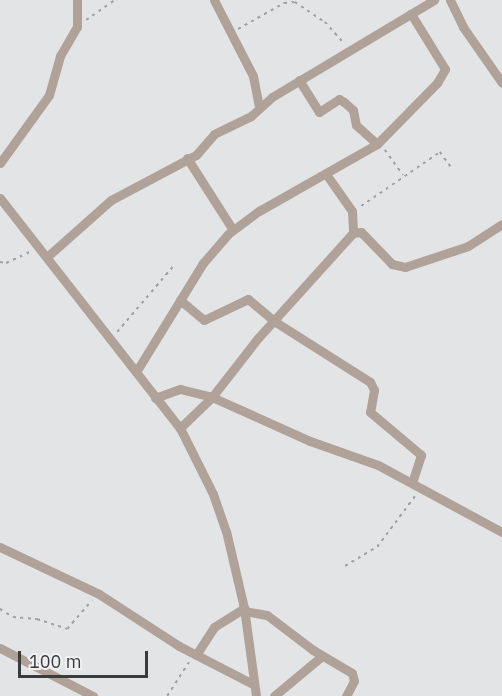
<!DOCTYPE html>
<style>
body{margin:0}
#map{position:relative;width:502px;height:696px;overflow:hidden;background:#e3e4e6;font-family:"IBM Plex Sans",sans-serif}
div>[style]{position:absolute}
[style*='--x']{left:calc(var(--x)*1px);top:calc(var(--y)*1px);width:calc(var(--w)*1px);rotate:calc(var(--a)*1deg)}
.path>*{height:1.5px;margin-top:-0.75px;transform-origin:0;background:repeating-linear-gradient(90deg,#9fa0a2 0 3px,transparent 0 7.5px)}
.street>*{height:9px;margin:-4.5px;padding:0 4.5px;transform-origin:4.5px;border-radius:4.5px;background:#b0a298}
span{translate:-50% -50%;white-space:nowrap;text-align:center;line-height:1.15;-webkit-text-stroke:5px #f1f1f4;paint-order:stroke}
.scale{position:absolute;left:18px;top:651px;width:130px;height:27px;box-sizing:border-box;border:3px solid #3a3b3c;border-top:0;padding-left:8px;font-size:18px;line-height:21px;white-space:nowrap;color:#3a3b3c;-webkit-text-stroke:4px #f1f1f4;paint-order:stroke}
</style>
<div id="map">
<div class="path">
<div style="--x:86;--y:20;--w:35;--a:-35"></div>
<div style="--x:238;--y:29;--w:53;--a:-29.5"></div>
<div style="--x:284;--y:3;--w:11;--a:-5"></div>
<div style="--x:295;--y:2;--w:36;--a:34"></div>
<div style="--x:325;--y:22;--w:30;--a:48"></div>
<div style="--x:385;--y:150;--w:31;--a:54"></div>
<div style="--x:361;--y:206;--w:96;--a:-34.4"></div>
<div style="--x:440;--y:152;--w:22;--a:54"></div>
<div style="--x:0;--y:262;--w:6;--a:9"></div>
<div style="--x:6;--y:263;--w:26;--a:-25"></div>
<div style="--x:117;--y:332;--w:89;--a:-49.5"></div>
<div style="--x:345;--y:566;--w:37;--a:-31"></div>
<div style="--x:377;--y:547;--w:64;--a:-53.3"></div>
<div style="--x:0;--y:609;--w:15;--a:32"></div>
<div style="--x:13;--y:617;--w:24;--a:5"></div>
<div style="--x:37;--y:619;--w:32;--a:18"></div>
<div style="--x:67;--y:629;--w:38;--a:-49"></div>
<div style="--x:167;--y:696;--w:40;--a:-57.1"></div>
</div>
<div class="street">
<div style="--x:214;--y:0;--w:85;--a:62.8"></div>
<div style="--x:253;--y:76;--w:32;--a:79"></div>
<div style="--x:450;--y:0;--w:30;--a:64"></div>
<div style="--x:463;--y:27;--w:68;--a:55.1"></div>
<div style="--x:299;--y:80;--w:38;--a:58"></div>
<div style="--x:319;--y:112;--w:24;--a:-33"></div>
<div style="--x:339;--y:99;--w:6;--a:31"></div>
<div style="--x:344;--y:102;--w:12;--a:42"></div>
<div style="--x:353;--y:110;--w:15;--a:79"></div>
<div style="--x:356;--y:125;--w:28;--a:42"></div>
<div style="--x:187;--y:158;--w:85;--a:57.4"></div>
<div style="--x:0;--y:163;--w:84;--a:-54.2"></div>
<div style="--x:49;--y:95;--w:41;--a:-74.2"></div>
<div style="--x:60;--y:56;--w:34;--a:-60"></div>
<div style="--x:77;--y:27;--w:27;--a:-90"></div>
<div style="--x:326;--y:174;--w:45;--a:54.9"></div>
<div style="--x:352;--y:211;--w:22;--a:87"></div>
<div style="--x:0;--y:198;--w:292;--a:52"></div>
<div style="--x:180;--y:428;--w:74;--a:63.4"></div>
<div style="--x:213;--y:494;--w:39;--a:71"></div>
<div style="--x:226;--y:531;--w:79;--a:76.8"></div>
<div style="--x:244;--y:608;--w:89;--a:82.2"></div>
<div style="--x:49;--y:255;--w:83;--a:-41.6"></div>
<div style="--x:111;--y:200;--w:96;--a:-27.9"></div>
<div style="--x:196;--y:155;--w:28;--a:-49"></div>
<div style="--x:214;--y:134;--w:41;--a:-25.9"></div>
<div style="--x:251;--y:116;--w:28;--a:-42"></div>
<div style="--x:272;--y:97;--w:189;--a:-30.9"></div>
<div style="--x:180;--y:300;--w:31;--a:40"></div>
<div style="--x:204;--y:320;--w:49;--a:-25.5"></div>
<div style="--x:248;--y:299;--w:34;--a:40"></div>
<div style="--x:274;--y:321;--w:114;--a:32.4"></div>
<div style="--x:370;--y:382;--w:9;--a:63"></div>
<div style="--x:374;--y:390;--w:22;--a:100"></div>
<div style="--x:370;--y:412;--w:67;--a:40.1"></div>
<div style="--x:421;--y:455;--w:28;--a:108"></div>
<div style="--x:136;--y:372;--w:128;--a:-58.4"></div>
<div style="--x:203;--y:263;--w:38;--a:-49"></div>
<div style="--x:228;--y:234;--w:39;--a:-37"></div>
<div style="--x:259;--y:211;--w:136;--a:-29.6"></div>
<div style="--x:377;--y:144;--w:86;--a:-45.5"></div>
<div style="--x:437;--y:83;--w:16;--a:-60"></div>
<div style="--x:445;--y:69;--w:65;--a:-121.7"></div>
<div style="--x:155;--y:398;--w:27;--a:-20"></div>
<div style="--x:180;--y:389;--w:33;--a:14"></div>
<div style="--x:212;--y:397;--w:107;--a:24.2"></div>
<div style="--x:310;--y:441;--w:72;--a:19.4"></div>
<div style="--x:378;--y:465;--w:141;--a:28.4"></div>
<div style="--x:180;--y:428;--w:45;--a:-44.1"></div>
<div style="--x:212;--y:397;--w:75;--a:-52.1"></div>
<div style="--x:258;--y:338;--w:142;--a:-47.9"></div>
<div style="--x:353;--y:233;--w:8;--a:-7"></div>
<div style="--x:361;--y:232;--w:45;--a:45.9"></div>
<div style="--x:392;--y:264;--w:13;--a:13"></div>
<div style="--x:405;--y:267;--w:66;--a:-18.4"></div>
<div style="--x:468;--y:246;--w:40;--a:-32.9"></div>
<div style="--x:0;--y:547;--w:110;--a:25.4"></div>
<div style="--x:99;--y:594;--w:95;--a:33"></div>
<div style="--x:179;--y:646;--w:83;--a:27.2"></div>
<div style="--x:244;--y:611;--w:23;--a:10"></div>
<div style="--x:267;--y:615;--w:58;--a:37.3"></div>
<div style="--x:313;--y:650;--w:45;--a:30.5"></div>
<div style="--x:352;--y:673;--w:8;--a:76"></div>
<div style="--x:354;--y:681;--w:17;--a:118"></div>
<div style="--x:0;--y:648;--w:105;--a:27.3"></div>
<div style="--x:196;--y:655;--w:33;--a:-57"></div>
<div style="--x:214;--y:627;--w:36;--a:-32"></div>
<div style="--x:274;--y:696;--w:62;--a:-39.8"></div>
</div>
<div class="scale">100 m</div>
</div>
